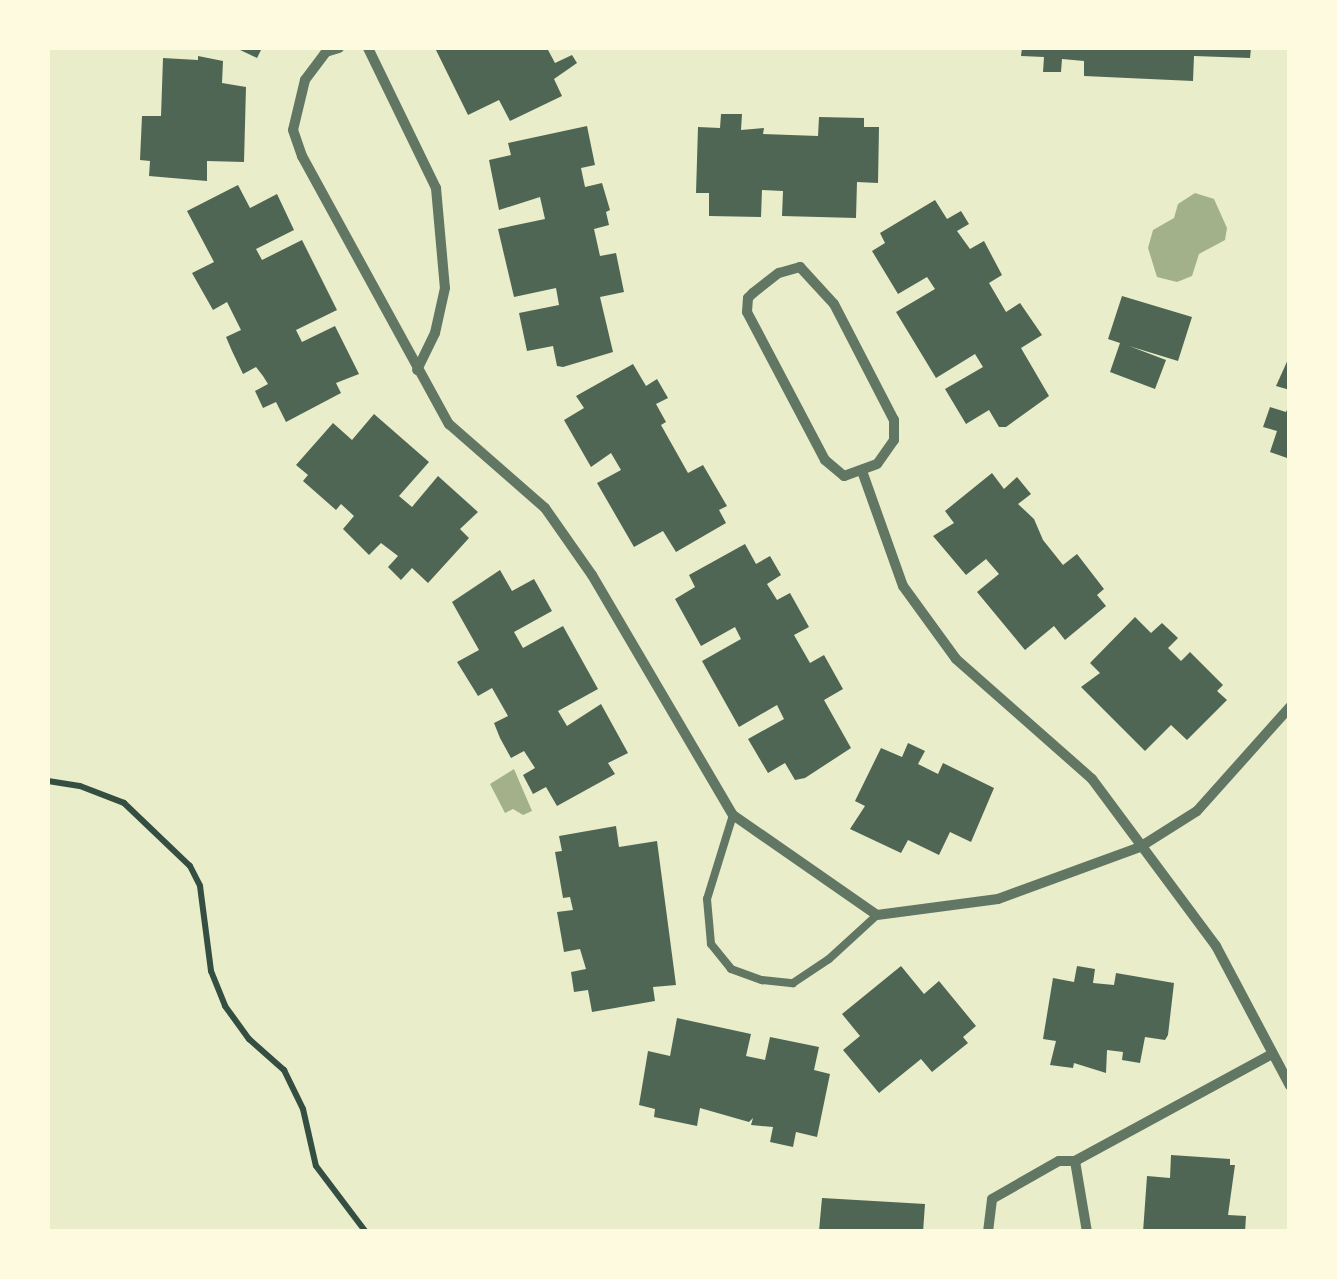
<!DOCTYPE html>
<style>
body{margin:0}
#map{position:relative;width:1337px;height:1279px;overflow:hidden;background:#e9edc9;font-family:"Noto Sans",sans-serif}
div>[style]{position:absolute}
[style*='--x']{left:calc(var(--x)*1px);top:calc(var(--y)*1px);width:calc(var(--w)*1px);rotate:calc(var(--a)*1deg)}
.water>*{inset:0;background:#a3b18a}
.building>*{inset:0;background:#4f6655}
.path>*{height:6px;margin:-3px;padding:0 3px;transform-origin:3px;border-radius:3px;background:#344e41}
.service>*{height:8px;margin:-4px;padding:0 4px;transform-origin:4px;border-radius:4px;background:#617663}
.minor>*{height:10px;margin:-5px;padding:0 5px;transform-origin:5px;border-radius:5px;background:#617663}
span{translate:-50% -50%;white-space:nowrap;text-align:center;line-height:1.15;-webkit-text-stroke:9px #fefae0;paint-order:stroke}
.frame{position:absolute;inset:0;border:50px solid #fefae0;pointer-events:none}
</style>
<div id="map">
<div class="water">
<div style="clip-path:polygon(1195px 193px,1214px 199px,1227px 228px,1225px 240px,1199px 254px,1192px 276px,1177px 282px,1157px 277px,1148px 248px,1153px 230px,1174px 218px,1178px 204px)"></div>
<div style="clip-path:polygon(514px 769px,532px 811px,523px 815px,513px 809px,505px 813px,490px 784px)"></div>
</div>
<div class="building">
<div style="clip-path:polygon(236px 48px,262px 48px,257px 58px)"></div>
<div style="clip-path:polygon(435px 48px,547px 48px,555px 63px,572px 55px,577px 63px,554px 79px,562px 96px,510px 121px,499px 100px,468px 115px)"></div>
<div style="clip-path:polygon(1022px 48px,1251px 48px,1250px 58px,1194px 56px,1193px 81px,1084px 76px,1084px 61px,1062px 59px,1061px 72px,1043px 72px,1044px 57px,1021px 56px)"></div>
<div style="clip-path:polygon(198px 56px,223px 61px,222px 83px,246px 87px,244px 162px,207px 161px,207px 181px,149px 176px,150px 161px,140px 160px,142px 116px,161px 116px,163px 58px,198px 60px)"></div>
<div style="clip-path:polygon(721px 114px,742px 114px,741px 130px,764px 128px,763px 134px,818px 136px,819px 117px,864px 118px,864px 127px,879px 127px,878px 183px,857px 182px,856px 218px,782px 216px,783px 191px,762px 190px,761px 217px,709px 216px,709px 193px,696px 193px,698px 127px,720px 128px)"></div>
<div style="clip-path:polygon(587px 126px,595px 165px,581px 168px,585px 187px,602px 183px,610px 210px,606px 212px,609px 225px,594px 229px,600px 256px,616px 253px,624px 292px,600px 297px,613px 352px,563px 367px,557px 366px,553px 346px,527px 351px,519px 313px,559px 305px,556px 288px,514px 297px,498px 229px,545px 219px,540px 197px,499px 210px,489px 160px,511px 155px,508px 143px)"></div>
<div style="clip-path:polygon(238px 185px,250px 208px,277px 194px,294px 230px,256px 249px,262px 260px,302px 240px,337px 310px,296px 330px,302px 342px,335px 326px,359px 374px,336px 383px,341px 393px,286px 422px,276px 402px,263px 408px,255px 391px,268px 384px,263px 376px,256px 367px,243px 374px,232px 351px,226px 337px,241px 330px,227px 302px,213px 310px,192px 273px,214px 262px,187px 211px)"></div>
<div style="clip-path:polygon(935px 200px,947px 219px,961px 211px,969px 224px,957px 231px,970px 249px,984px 241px,1002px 275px,989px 283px,1006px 312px,1020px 303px,1042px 335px,1021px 348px,1049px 396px,1006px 427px,999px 427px,989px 410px,966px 424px,945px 389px,983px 367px,975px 354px,936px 378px,896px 312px,935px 289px,927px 277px,898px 294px,872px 251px,885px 243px,880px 233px)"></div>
<div style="clip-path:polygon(1122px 296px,1192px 317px,1178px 361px,1129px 346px,1166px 360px,1155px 389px,1110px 372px,1120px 343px,1108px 339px)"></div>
<div style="clip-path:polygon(1290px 355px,1290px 390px,1276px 386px)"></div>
<div style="clip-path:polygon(633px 364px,646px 386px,657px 379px,668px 398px,656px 404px,666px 422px,661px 425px,688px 473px,703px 465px,727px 506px,719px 510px,726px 523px,676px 552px,663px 531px,634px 547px,597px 483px,621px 470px,611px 453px,591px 467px,564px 420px,584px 408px,576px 396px)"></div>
<div style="clip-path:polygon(1290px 403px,1290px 459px,1270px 452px,1277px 431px,1263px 427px,1270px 407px,1286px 412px)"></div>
<div style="clip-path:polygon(374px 414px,429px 462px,399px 496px,412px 507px,438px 476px,478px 512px,460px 529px,469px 538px,428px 583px,412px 568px,401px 580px,388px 567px,398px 556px,381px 543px,369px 555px,343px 529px,354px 516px,341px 504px,336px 510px,303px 481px,308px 475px,296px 465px,333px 423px,352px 440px)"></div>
<div style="clip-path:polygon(992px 473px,1004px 489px,1017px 477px,1031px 494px,1018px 504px,1034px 519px,1043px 540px,1063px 565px,1077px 554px,1104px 589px,1097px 595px,1106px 606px,1065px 640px,1054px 626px,1025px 650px,977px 592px,999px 574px,986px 559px,966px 575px,933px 536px,954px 523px,945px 511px)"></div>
<div style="clip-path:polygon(745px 544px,756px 564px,770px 556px,781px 575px,767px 584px,777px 600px,790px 593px,809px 627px,794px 635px,810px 663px,824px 655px,843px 689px,824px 700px,851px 748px,805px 778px,795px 780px,785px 763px,768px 773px,748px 739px,784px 719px,777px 705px,739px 727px,702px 661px,741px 639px,735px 627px,701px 646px,675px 599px,695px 587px,689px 575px)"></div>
<div style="clip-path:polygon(500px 570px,512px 591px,534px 579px,552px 611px,514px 632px,523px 648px,563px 626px,598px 689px,558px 711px,567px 726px,601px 704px,628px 753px,608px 763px,615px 774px,557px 806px,546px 787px,533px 794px,523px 775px,535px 768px,524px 751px,511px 758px,500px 738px,494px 723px,508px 716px,492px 688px,478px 696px,457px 662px,479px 650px,452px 602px)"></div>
<div style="clip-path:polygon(1135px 617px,1151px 633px,1162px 623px,1178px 638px,1168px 648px,1181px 661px,1190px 652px,1223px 685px,1217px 691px,1227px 700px,1187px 740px,1171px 725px,1145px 751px,1081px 687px,1100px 673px,1090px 663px)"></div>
<div style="clip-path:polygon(908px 743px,925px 751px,918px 764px,938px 774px,943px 763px,994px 788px,971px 842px,950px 832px,939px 855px,908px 840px,901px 853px,850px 829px,865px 806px,855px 801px,881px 748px,902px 757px)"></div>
<div style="clip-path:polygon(616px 826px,619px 847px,657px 841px,676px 985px,653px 987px,655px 1001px,592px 1012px,588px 990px,574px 992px,571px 972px,586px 969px,580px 949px,564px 952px,557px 912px,573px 910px,570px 897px,563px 898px,555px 852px,562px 851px,559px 836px)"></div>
<div style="clip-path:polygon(901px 966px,924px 994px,939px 981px,976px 1026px,963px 1037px,968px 1043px,932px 1072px,921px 1059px,879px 1093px,843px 1050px,860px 1036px,842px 1014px)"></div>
<div style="clip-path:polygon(1077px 966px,1095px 969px,1093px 983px,1114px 985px,1116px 973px,1174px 983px,1168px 1035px,1165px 1040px,1145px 1037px,1140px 1063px,1122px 1060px,1123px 1052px,1107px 1050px,1106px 1073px,1074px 1063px,1073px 1068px,1050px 1065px,1056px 1041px,1043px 1039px,1053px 978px,1074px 982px)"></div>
<div style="clip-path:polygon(677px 1018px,751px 1034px,746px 1056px,765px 1060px,770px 1037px,819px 1047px,814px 1070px,830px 1074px,817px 1137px,796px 1132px,793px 1147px,770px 1142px,773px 1127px,751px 1125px,753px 1118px,749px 1122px,700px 1108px,697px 1126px,654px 1117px,655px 1109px,639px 1105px,648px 1051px,670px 1056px)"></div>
<div style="clip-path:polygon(1171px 1155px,1230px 1159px,1230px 1165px,1235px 1165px,1228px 1215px,1246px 1216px,1245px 1232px,1143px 1232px,1147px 1176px,1170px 1178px)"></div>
<div style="clip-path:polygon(822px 1198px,925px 1204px,923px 1232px,819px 1231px)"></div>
</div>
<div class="path">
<div style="--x:48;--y:781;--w:32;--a:9"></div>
<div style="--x:80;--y:786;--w:47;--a:21.1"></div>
<div style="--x:124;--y:803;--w:91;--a:43.7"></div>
<div style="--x:190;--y:866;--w:22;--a:63"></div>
<div style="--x:200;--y:886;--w:86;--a:82.6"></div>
<div style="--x:211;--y:971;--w:38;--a:68"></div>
<div style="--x:225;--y:1006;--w:41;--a:54"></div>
<div style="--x:249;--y:1039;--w:47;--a:41.5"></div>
<div style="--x:284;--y:1070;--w:43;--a:64"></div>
<div style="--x:303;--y:1109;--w:58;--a:77.2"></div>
<div style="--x:316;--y:1166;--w:83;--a:52.9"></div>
</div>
<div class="service">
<div style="--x:733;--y:815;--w:88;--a:107.2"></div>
<div style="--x:707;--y:899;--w:45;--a:84.9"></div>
<div style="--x:711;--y:944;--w:32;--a:51"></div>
<div style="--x:731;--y:969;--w:33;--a:20"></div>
<div style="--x:762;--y:980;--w:31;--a:6"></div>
<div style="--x:793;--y:983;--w:43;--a:-33.7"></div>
<div style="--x:829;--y:959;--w:65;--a:-42.5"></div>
</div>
<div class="minor">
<div style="--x:339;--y:48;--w:14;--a:163"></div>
<div style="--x:326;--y:52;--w:35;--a:127"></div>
<div style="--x:305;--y:80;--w:51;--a:103.5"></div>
<div style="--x:293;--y:130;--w:28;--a:71"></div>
<div style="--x:302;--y:156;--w:306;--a:61.3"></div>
<div style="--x:449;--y:424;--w:128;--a:41.2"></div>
<div style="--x:545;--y:508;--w:82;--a:55"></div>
<div style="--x:592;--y:575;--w:278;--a:59.6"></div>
<div style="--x:733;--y:815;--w:175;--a:34.8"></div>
<div style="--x:877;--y:915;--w:122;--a:-7.5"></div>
<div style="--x:998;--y:899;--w:151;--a:-20.1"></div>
<div style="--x:1140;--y:847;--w:67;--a:-32.3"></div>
<div style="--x:1197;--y:811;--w:140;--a:-48.2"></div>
<div style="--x:368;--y:48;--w:156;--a:64.1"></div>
<div style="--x:436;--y:188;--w:100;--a:84.9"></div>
<div style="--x:445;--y:288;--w:46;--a:102.5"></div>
<div style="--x:435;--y:333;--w:41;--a:115.9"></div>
<div style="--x:800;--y:267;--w:50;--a:47.4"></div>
<div style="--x:834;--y:304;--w:131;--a:62.7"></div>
<div style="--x:894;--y:420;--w:20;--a:90"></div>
<div style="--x:894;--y:440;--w:29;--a:125"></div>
<div style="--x:877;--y:464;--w:35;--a:160"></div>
<div style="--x:844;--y:476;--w:25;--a:-140"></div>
<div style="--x:825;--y:460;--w:167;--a:-117.8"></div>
<div style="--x:747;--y:312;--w:14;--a:-86"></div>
<div style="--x:748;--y:298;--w:7;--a:-45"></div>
<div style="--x:753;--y:293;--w:33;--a:-38"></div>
<div style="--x:779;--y:273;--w:22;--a:-16"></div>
<div style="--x:862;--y:471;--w:122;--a:70.4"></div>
<div style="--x:903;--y:586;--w:90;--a:54"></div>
<div style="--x:956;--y:659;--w:181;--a:41.4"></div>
<div style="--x:1092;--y:779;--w:208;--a:53.4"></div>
<div style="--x:1216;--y:946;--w:158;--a:62.1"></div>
<div style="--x:1075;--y:1161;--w:72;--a:80.4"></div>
<div style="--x:988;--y:1232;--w:33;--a:-83"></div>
<div style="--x:992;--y:1199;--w:77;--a:-29.6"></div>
<div style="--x:1059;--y:1161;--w:16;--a:0"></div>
<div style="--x:1075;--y:1161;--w:224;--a:-28.5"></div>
</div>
<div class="frame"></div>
</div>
